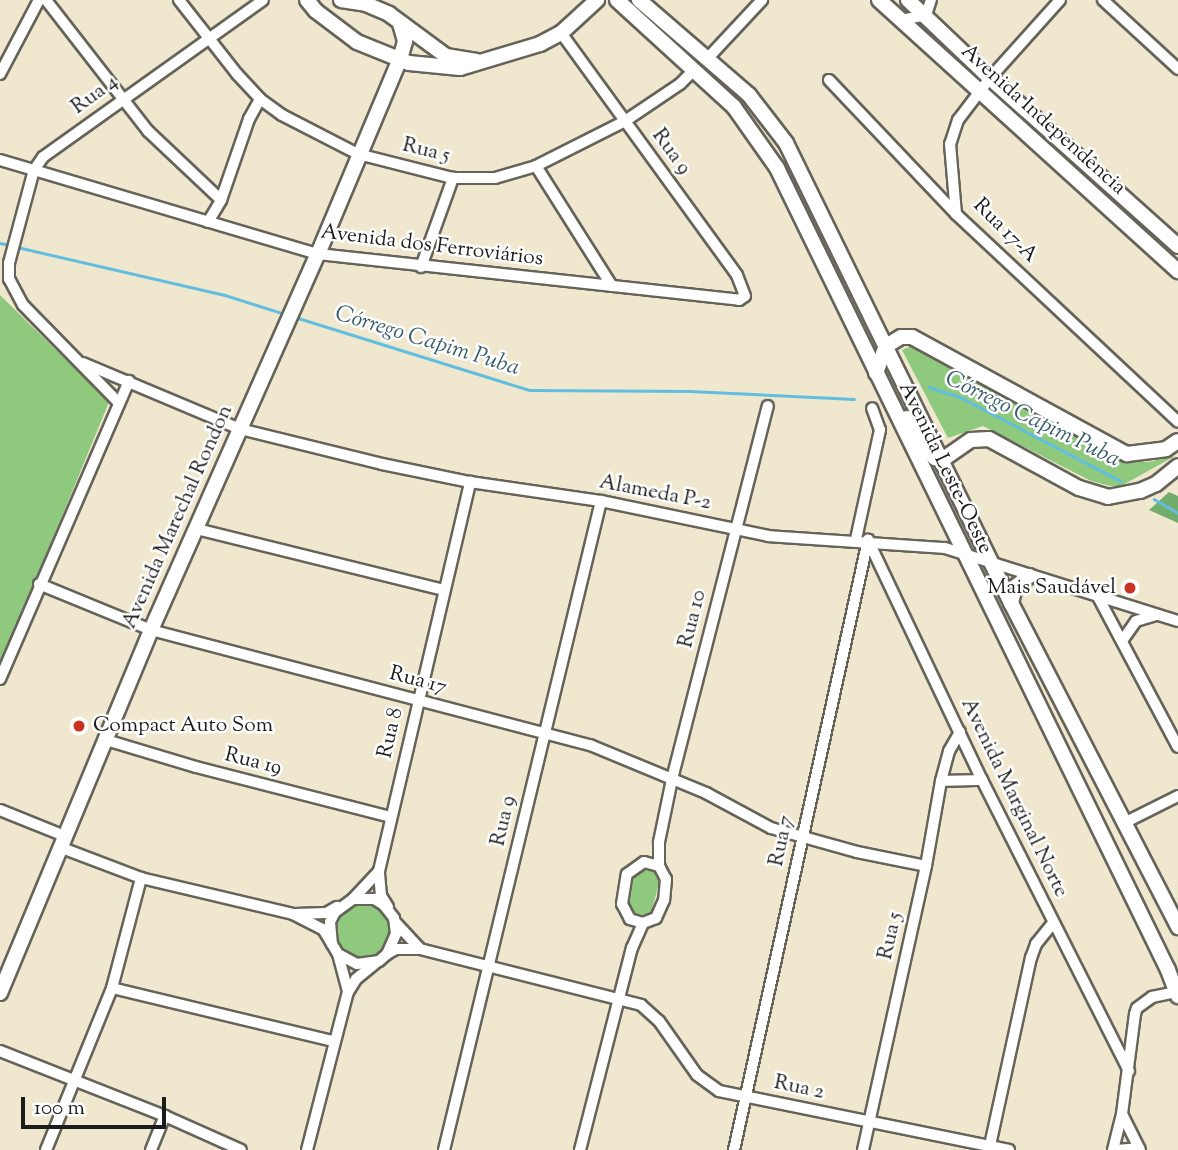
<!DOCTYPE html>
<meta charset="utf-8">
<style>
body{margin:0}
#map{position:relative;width:1178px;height:1150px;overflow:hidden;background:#f0e8ce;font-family:"Sorts Mill Goudy",serif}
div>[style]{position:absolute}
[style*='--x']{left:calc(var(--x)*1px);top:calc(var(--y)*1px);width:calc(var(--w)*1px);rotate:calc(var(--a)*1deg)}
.green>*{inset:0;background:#8fc97e}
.round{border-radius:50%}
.forest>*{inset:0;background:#73ad6d}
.stream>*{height:2.5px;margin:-1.25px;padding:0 1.25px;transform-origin:1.25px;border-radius:1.25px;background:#62bee0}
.roads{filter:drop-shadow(2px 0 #66635a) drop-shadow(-2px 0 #66635a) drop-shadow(0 2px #66635a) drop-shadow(0 -2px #66635a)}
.minor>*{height:10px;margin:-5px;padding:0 5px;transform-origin:5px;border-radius:5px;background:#fff}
.major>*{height:14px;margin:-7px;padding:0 7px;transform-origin:7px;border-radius:7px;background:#fff}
.dots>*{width:19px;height:19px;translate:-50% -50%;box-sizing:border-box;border:4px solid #fff;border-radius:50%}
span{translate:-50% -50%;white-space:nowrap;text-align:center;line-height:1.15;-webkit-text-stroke:5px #fff;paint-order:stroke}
.street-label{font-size:21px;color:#1c1c1c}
.poi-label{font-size:21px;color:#1c1c1c}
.right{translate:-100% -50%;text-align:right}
.left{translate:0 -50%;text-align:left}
.water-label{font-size:23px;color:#385d6a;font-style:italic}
.scale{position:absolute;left:21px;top:1097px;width:145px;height:32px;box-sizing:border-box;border:4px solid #1c1c1c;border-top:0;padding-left:9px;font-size:21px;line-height:24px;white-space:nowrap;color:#1c1c1c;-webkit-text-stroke:5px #fff;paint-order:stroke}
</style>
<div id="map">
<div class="green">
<div style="clip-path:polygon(0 295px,109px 402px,0 667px)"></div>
<div style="clip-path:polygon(909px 347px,921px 348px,1127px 461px,1149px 462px,1175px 456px,1121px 486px,1110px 486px,1091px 481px,983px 426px,948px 438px,902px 350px)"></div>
<div style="clip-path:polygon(635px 870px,659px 871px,660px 880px,650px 916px,628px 912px)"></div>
<div class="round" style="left:335px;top:903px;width:56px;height:56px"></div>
</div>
<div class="forest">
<div style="clip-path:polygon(1169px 492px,1178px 496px,1178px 523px,1149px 510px)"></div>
</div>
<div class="stream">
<div style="--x:0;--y:243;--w:10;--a:11"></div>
<div style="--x:17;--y:247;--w:213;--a:13"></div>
<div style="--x:225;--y:295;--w:63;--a:17.6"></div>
<div style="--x:295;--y:317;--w:246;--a:17.3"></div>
<div style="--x:530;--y:390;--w:160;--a:0.4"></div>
<div style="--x:690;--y:391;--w:164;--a:2.8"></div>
<div style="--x:929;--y:387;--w:35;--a:18"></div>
<div style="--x:962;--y:398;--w:179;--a:27.6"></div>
<div style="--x:1154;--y:499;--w:28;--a:30"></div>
</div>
<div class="roads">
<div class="minor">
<div style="--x:46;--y:0;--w:166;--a:52.1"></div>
<div style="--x:148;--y:131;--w:100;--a:43.4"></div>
<div style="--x:179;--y:0;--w:94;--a:51.9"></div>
<div style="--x:237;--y:74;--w:34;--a:47"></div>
<div style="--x:260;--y:99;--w:27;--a:36"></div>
<div style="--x:282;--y:115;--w:85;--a:27.2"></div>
<div style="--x:358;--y:154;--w:98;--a:14.2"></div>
<div style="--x:453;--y:178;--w:42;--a:0"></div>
<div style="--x:495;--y:178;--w:43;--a:-16.3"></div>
<div style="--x:536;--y:166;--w:100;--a:-26.8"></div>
<div style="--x:625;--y:121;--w:66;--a:-33.9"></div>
<div style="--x:680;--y:84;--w:21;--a:-45"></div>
<div style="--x:1060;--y:0;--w:105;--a:131.9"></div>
<div style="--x:990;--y:78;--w:53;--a:127.3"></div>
<div style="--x:958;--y:120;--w:25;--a:108"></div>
<div style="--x:950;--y:144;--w:70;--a:85.1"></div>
<div style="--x:956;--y:214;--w:304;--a:43.1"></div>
<div style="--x:1103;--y:0;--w:102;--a:42.6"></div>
<div style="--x:901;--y:20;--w:25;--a:-11"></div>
<div style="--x:926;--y:15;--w:16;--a:-72"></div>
<div style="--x:707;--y:59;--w:81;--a:-47"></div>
<div style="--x:0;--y:74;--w:84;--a:-62.2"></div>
<div style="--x:829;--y:80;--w:185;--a:46.5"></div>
<div style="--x:0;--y:160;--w:332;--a:16.5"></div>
<div style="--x:318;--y:254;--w:424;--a:6.2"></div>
<div style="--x:739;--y:300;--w:7;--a:-34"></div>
<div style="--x:745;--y:296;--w:22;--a:-111"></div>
<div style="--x:737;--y:275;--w:299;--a:-126"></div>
<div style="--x:536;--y:166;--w:142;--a:57.7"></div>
<div style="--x:208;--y:222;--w:26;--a:-59"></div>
<div style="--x:221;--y:200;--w:86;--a:-70.9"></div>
<div style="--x:249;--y:119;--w:23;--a:-61"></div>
<div style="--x:421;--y:267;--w:95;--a:-70.2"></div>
<div style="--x:83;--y:363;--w:170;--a:22.8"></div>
<div style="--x:240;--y:429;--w:146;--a:13.8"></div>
<div style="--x:382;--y:464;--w:90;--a:11.6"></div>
<div style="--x:470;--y:482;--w:132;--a:8.3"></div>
<div style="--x:601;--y:501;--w:171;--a:11.8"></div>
<div style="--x:768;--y:536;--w:177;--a:3.9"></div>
<div style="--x:945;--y:548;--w:244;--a:17.4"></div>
<div style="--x:119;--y:403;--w:137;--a:-134.4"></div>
<div style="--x:23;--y:305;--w:30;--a:-118"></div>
<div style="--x:9;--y:279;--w:16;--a:-90"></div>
<div style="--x:9;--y:263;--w:96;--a:-75"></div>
<div style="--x:34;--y:170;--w:16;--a:-55"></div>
<div style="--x:43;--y:157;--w:270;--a:-35.5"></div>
<div style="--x:197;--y:529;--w:254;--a:13.9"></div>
<div style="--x:856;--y:539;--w:112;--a:-77.6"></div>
<div style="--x:880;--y:430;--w:23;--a:-110"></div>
<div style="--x:868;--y:540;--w:266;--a:64.6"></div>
<div style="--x:982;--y:780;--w:326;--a:63.2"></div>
<div style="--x:39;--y:584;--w:121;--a:22.3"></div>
<div style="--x:151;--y:630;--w:454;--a:14.7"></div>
<div style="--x:590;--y:745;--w:126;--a:22.5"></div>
<div style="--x:706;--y:793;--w:74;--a:28.3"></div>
<div style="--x:771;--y:828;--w:89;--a:15.6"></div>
<div style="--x:857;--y:852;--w:70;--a:11.5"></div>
<div style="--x:1096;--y:593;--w:174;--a:62"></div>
<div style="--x:1122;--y:641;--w:24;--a:-55"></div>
<div style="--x:1136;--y:621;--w:21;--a:-17"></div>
<div style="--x:0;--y:679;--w:325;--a:-66.6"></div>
<div style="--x:106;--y:740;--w:94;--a:16.7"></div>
<div style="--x:196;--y:767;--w:201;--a:14.4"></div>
<div style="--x:941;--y:781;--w:41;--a:-1.4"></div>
<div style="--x:0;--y:810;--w:72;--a:21.9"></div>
<div style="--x:1124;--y:823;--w:60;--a:-26.6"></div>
<div style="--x:62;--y:848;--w:85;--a:20.8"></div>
<div style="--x:141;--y:878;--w:156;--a:13.3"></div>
<div style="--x:293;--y:914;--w:34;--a:27"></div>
<div style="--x:323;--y:929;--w:29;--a:59"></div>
<div style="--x:338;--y:954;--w:21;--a:28"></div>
<div style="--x:357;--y:964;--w:22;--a:-8"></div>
<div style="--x:379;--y:961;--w:11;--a:-41"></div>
<div style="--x:387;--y:954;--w:22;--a:-66"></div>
<div style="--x:396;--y:934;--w:16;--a:-97"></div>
<div style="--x:394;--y:918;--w:16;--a:-128"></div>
<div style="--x:384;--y:905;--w:12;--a:-149"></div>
<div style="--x:374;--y:899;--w:21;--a:180"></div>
<div style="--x:353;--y:899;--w:22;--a:144"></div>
<div style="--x:335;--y:912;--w:11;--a:117"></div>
<div style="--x:330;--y:922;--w:22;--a:85"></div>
<div style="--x:644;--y:862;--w:16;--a:15"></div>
<div style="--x:659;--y:866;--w:15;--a:62"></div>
<div style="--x:666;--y:879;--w:21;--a:95"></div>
<div style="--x:664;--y:900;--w:20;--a:114"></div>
<div style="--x:656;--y:918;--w:14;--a:159"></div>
<div style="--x:643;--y:923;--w:14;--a:-163"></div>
<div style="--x:630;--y:919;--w:17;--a:-118"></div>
<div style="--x:622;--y:904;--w:30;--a:-81"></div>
<div style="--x:627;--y:874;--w:21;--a:-35"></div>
<div style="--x:659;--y:866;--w:24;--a:-90"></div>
<div style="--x:659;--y:842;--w:64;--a:-78.3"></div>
<div style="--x:672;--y:779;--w:385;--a:-75.6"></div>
<div style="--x:353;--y:899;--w:38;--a:-47"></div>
<div style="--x:388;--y:907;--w:13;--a:-122"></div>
<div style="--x:381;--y:896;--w:25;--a:-95"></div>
<div style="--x:379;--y:871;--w:400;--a:-76.8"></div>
<div style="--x:295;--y:914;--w:31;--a:-2"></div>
<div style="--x:326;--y:913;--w:13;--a:-29"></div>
<div style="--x:396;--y:923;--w:35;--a:47"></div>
<div style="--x:338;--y:954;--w:39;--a:75"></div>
<div style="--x:387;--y:954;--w:10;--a:-29"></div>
<div style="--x:396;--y:949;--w:24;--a:0"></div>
<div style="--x:420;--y:949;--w:228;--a:14.2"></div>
<div style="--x:641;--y:1005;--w:24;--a:42"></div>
<div style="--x:659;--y:1021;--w:66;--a:54.9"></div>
<div style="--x:697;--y:1075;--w:27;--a:36"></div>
<div style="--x:719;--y:1091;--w:296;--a:11.5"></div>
<div style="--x:112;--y:988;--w:227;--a:13.5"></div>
<div style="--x:0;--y:1051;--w:177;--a:21.5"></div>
<div style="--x:165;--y:1116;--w:83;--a:24.1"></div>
<div style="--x:1122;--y:1114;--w:40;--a:63.4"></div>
<div style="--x:46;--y:1150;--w:175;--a:-67.8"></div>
<div style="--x:112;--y:988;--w:114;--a:-75.2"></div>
<div style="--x:151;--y:1150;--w:37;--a:-68"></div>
<div style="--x:307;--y:1150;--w:163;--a:-75.5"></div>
<div style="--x:348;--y:992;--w:15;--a:-58"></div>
<div style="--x:356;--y:979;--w:26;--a:-39"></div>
<div style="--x:444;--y:1150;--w:668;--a:-76.4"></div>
<div style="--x:580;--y:1150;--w:209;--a:-75.6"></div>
<div style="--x:632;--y:948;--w:27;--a:-66"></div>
<div style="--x:734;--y:1150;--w:625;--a:-77.61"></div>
<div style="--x:863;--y:1150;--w:291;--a:-77.5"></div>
<div style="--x:926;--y:866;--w:86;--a:-80"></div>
<div style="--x:941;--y:781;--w:31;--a:-75"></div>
<div style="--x:949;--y:751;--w:22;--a:-60"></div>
<div style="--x:989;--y:1150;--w:197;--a:-77.7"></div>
<div style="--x:1031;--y:958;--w:15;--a:-70"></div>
<div style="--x:1036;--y:944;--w:27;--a:-51"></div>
<div style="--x:1113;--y:1150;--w:37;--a:-76"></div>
<div style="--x:1122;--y:1114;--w:101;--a:-82.6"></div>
<div style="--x:1135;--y:1014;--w:6;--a:-72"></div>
<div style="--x:1137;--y:1008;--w:19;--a:-36"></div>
<div style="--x:1152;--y:997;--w:25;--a:-12"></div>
<div style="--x:1117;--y:1150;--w:22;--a:-5"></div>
</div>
<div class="major">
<div style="--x:307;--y:0;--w:14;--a:51"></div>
<div style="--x:316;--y:11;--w:51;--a:37.1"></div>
<div style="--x:357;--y:42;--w:56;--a:22"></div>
<div style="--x:409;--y:63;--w:51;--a:5.6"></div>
<div style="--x:460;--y:68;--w:84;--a:-16.7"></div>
<div style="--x:540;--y:44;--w:24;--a:-28"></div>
<div style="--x:561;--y:33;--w:49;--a:-42.5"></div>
<div style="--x:341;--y:0;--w:25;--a:9"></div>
<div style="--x:366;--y:4;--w:25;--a:23"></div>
<div style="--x:389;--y:14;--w:71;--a:36.4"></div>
<div style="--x:446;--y:56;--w:31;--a:9"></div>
<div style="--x:617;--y:0;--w:159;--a:42.4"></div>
<div style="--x:734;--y:107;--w:75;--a:54.8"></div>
<div style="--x:777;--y:168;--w:892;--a:64.01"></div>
<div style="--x:1168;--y:970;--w:28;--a:69"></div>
<div style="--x:639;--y:0;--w:145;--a:40.8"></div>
<div style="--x:749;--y:95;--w:61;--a:52.4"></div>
<div style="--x:786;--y:143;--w:512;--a:63.94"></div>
<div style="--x:1011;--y:603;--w:365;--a:62.7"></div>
<div style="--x:879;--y:0;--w:404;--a:42.2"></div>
<div style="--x:908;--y:0;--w:113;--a:43.6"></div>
<div style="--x:990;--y:78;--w:252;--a:41.8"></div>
<div style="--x:876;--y:373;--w:29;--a:-70"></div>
<div style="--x:886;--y:346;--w:17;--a:-31"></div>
<div style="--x:901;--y:337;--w:11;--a:0"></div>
<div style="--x:912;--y:337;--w:245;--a:28.6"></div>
<div style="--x:1127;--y:454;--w:39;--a:-7"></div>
<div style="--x:1166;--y:449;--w:14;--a:-34"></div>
<div style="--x:907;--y:418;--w:35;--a:61"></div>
<div style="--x:924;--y:449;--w:14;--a:39"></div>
<div style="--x:935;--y:458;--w:7;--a:16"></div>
<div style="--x:942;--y:460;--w:35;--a:-35"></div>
<div style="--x:971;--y:440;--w:18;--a:-3"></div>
<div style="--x:989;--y:439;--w:102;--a:28.6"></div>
<div style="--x:1079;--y:488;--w:30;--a:17"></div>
<div style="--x:1108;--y:497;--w:33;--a:-11"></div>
<div style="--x:1140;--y:491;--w:17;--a:-24"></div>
<div style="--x:1156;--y:484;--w:28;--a:-39"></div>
<div style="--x:1011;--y:603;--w:16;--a:-76"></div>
<div style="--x:1015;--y:587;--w:18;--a:-38"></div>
<div style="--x:0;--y:993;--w:393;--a:-67.4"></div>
<div style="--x:151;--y:630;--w:411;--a:-66.1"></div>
<div style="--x:318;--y:254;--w:212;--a:-67.2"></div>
<div style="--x:400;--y:59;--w:19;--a:-74"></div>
<div style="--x:405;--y:41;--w:18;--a:-106"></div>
</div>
</div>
<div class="dots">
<div style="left:1130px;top:588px;background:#c8321e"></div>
<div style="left:79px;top:726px;background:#c8321e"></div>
</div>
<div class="street-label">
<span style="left:95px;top:95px;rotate:-36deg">Rua 4</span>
<span style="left:1043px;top:120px;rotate:42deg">Avenida Independência</span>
<span style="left:426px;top:151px;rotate:14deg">Rua 5</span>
<span style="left:671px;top:152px;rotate:54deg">Rua 9</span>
<span style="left:1005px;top:231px;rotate:45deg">Rua 17-A</span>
<span style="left:432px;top:246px;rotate:7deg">Avenida dos Ferroviários</span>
<span style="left:945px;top:468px;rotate:64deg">Avenida Leste-Oeste</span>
<span style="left:655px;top:493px;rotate:11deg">Alameda P-2</span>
<span style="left:178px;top:517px;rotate:-66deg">Avenida Marechal Rondon</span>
<span style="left:693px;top:619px;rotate:-76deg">Rua 10</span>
<span style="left:418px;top:681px;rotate:15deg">Rua 17</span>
<span style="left:391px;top:733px;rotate:-77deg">Rua 8</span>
<span style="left:253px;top:762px;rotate:14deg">Rua 19</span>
<span style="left:1014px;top:798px;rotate:64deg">Avenida Marginal Norte</span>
<span style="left:504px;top:821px;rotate:-77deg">Rua 9</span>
<span style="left:782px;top:841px;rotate:-78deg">Rua 7</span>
<span style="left:891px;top:936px;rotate:-77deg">Rua 5</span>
<span style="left:799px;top:1088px;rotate:12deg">Rua 2</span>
</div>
<div class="poi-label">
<span class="right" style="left:1116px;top:588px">Mais Saudável</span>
<span class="left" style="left:93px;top:726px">Compact Auto Som</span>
</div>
<div class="water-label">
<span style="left:427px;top:342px;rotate:17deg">Córrego Capim Puba</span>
<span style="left:1032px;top:420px;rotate:26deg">Córrego Capim Puba</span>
</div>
<div class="scale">100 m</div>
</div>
